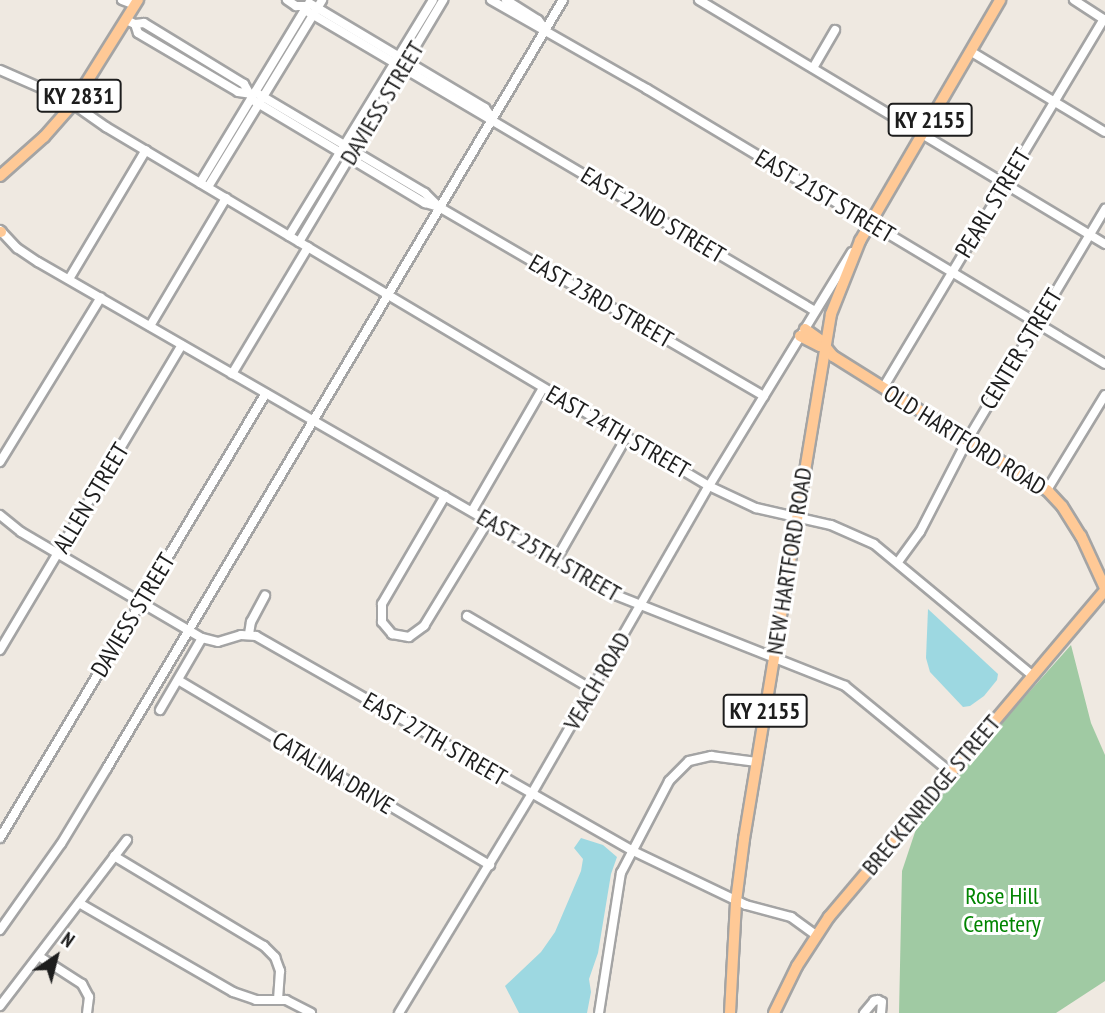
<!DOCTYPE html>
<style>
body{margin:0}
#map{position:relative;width:1105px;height:1013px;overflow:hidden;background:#efe9e1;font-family:"PT Sans Narrow",sans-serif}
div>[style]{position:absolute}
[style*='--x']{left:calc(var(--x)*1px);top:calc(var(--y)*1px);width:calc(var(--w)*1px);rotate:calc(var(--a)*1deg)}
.cemetery>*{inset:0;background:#a0caa3}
.water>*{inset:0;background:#9dd8e1}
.roads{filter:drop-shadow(2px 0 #a4a4a4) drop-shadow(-2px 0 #a4a4a4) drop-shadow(0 2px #a4a4a4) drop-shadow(0 -2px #a4a4a4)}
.minor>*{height:8px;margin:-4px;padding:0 4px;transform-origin:4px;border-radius:4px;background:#fff}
.major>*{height:10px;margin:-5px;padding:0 5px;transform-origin:5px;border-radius:5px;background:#ffc996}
span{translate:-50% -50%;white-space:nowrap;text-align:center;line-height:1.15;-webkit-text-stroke:6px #fff;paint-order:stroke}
.shield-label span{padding:2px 5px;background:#fff;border:2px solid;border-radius:5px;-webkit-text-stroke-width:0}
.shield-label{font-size:23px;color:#1d1d1d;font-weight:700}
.street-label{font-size:24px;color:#1d1d1d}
.park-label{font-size:24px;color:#018401}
.north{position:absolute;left:21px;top:922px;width:70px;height:70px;-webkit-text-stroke:5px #fff;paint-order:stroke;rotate:35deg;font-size:19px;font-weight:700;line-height:28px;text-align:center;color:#1d1d1d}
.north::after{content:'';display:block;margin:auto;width:24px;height:32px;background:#1d1d1d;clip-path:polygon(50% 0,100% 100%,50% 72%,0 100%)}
</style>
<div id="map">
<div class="cemetery">
<div style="clip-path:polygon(1071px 645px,1091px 723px,1105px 755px,1105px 981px,1056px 1013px,899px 1013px,902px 871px,917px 826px,982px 745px)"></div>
</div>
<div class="water">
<div style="clip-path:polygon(928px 609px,998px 674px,997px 680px,984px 696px,970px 706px,963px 707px,930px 672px,926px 658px)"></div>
<div style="clip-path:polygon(581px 838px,603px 845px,617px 857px,611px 874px,598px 953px,589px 979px,591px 992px,587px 1013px,519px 1013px,505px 986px,541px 952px,555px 932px,581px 871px,583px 859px,574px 848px)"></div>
</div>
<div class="roads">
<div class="minor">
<div style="--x:122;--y:0;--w:14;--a:21"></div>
<div style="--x:287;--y:0;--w:11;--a:34"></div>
<div style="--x:296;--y:6;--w:11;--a:0"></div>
<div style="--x:491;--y:0;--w:180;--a:29.7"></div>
<div style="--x:647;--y:89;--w:534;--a:30.98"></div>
<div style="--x:506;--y:0;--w:38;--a:32"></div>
<div style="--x:538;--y:20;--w:11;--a:52"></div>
<div style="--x:699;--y:0;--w:474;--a:31"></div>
<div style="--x:1074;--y:0;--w:37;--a:33"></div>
<div style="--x:309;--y:3;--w:205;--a:30.8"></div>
<div style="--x:485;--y:108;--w:12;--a:55"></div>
<div style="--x:305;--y:10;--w:592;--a:30.55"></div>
<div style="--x:126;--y:20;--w:10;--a:24"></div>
<div style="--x:135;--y:24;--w:9;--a:-6"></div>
<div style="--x:144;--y:23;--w:117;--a:31.4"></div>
<div style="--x:244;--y:84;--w:10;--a:61"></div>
<div style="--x:135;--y:24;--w:9;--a:72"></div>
<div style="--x:138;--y:33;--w:116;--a:30.5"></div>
<div style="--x:238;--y:92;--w:14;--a:8"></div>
<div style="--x:970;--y:51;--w:157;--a:31"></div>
<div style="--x:813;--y:68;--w:44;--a:-59.9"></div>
<div style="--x:0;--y:70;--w:72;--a:23.7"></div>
<div style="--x:66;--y:99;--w:49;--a:35"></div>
<div style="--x:106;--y:127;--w:702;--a:30.77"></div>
<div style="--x:709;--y:486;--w:52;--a:25.1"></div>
<div style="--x:756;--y:508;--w:77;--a:12.8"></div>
<div style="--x:831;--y:525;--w:47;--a:23.8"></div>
<div style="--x:874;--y:544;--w:205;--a:39.7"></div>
<div style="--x:255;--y:92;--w:198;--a:30.7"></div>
<div style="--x:425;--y:193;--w:20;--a:45"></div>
<div style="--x:251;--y:99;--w:203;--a:30.9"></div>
<div style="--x:425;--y:203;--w:15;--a:16"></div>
<div style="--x:439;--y:207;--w:376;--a:30.2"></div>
<div style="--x:200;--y:183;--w:207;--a:-58.8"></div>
<div style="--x:208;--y:187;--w:219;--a:-58.6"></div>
<div style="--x:0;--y:230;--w:25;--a:47"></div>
<div style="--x:17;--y:248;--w:25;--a:34"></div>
<div style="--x:38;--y:262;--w:669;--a:29.94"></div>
<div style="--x:618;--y:596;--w:244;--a:21.6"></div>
<div style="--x:845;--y:686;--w:136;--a:39.3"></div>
<div style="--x:289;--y:236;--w:276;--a:-58.6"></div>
<div style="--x:299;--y:242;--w:282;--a:-59.2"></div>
<div style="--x:69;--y:279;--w:150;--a:-59.2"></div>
<div style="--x:150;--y:326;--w:149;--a:-59.3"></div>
<div style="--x:232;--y:374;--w:148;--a:-59.1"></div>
<div style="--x:883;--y:388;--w:430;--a:-59.1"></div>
<div style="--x:0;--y:462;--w:193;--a:-58.5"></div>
<div style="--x:1047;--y:490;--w:111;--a:-58.6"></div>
<div style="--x:445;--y:496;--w:125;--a:120.3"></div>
<div style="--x:382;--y:604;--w:18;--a:90"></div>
<div style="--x:382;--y:622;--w:16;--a:50"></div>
<div style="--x:392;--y:634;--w:17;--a:10"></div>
<div style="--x:409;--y:637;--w:19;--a:-36"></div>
<div style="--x:424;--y:626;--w:123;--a:-58.6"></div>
<div style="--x:472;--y:511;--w:142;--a:-60"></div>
<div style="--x:0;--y:515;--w:27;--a:39"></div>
<div style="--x:21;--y:532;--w:210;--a:30.4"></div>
<div style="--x:202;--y:638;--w:16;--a:14"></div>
<div style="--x:218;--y:642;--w:24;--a:-17"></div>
<div style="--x:241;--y:635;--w:15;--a:4"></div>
<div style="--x:256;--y:636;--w:432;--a:29.7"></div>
<div style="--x:631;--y:850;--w:127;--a:25.6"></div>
<div style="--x:746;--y:905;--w:47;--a:14.9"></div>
<div style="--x:791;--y:917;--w:31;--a:36"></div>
<div style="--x:556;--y:560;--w:143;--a:-60.2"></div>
<div style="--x:898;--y:562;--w:37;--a:-54"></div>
<div style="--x:920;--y:532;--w:105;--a:-62.7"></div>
<div style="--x:968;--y:439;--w:268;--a:-59.2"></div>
<div style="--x:467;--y:616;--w:146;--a:30.4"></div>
<div style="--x:249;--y:634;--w:12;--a:-81"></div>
<div style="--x:251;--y:622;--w:30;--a:-62"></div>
<div style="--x:0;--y:650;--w:355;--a:-59.2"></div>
<div style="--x:178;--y:680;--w:363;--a:30.7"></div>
<div style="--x:160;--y:710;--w:83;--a:-59.7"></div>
<div style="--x:0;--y:838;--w:518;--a:-59.13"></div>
<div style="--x:114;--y:856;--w:175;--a:31"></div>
<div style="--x:264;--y:946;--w:16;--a:45"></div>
<div style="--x:275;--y:957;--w:15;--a:70"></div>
<div style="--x:280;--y:971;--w:27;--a:94"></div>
<div style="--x:79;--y:903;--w:178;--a:30"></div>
<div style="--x:233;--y:992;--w:24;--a:19"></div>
<div style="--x:256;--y:1000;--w:30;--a:0"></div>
<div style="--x:286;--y:1000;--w:28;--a:27"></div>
<div style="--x:0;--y:930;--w:105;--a:-54.7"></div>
<div style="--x:61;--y:844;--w:89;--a:-58.8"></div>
<div style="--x:107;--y:768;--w:893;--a:-59.3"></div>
<div style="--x:40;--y:957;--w:50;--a:32.7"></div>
<div style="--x:82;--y:984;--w:15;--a:62"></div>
<div style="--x:89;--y:997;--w:16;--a:97"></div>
<div style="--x:0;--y:1006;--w:209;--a:-52.6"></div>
<div style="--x:399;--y:1013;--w:255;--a:-58.8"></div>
<div style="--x:531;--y:795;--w:357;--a:-60.1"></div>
<div style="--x:709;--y:486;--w:274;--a:-58.6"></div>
<div style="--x:599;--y:1013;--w:142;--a:-81.1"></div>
<div style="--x:621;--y:873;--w:104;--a:-62.4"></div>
<div style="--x:669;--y:781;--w:28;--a:-45"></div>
<div style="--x:689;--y:761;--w:23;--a:-13"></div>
<div style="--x:711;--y:756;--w:46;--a:7.4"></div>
<div style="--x:864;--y:1013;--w:16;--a:-50"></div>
<div style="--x:874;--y:1001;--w:4;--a:-14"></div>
<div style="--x:878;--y:1000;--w:4;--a:27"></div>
<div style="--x:882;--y:1002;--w:11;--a:95"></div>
</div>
<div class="major">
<div style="--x:0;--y:176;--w:59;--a:-41.6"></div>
<div style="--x:44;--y:137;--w:44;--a:-48.7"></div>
<div style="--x:73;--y:104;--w:123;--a:-58"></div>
<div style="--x:0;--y:232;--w:1;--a:0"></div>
<div style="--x:805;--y:329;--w:19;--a:36"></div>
<div style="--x:820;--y:340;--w:21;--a:51"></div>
<div style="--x:833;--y:356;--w:252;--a:32.1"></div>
<div style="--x:1047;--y:490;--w:22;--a:47"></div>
<div style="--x:1062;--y:506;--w:36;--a:58"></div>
<div style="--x:1081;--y:536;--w:57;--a:65.2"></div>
<div style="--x:800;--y:336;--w:22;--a:27"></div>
<div style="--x:730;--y:1013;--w:112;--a:-86.9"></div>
<div style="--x:736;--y:901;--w:63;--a:-82.6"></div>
<div style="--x:744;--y:839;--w:532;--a:-80.59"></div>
<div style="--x:831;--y:314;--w:79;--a:-68.3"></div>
<div style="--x:860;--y:241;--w:279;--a:-59.8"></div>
<div style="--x:774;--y:1013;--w:52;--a:-63.9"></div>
<div style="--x:797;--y:966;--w:59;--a:-56.9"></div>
<div style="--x:829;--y:917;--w:428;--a:-49.8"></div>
</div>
</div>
<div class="shield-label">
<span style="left:79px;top:96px">KY 2831</span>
<span style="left:930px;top:120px">KY 2155</span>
<span style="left:765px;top:711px">KY 2155</span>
</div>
<div class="street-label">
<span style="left:382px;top:103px;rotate:-59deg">DAVIESS STREET</span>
<span style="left:825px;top:196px;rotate:31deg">EAST 21ST STREET</span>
<span style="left:993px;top:203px;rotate:-59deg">PEARL STREET</span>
<span style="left:653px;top:215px;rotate:31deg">EAST 22ND STREET</span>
<span style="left:601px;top:301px;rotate:30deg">EAST 23RD STREET</span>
<span style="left:1021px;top:349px;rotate:-59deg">CENTER STREET</span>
<span style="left:618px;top:432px;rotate:30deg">EAST 24TH STREET</span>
<span style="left:965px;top:440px;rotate:32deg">OLD HARTFORD ROAD</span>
<span style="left:91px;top:498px;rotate:-59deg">ALLEN STREET</span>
<span style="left:549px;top:555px;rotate:30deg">EAST 25TH STREET</span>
<span style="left:789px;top:561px;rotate:-81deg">NEW HARTFORD ROAD</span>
<span style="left:133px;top:615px;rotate:-59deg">DAVIESS STREET</span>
<span style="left:597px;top:681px;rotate:-60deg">VEACH ROAD</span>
<span style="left:435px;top:739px;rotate:30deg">EAST 27TH STREET</span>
<span style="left:333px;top:773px;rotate:31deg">CATALINA DRIVE</span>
<span style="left:931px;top:795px;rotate:-50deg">BRECKENRIDGE STREET</span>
</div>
<div class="park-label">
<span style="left:1002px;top:910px">Rose Hill<br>Cemetery</span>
</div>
<div class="north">N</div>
</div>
